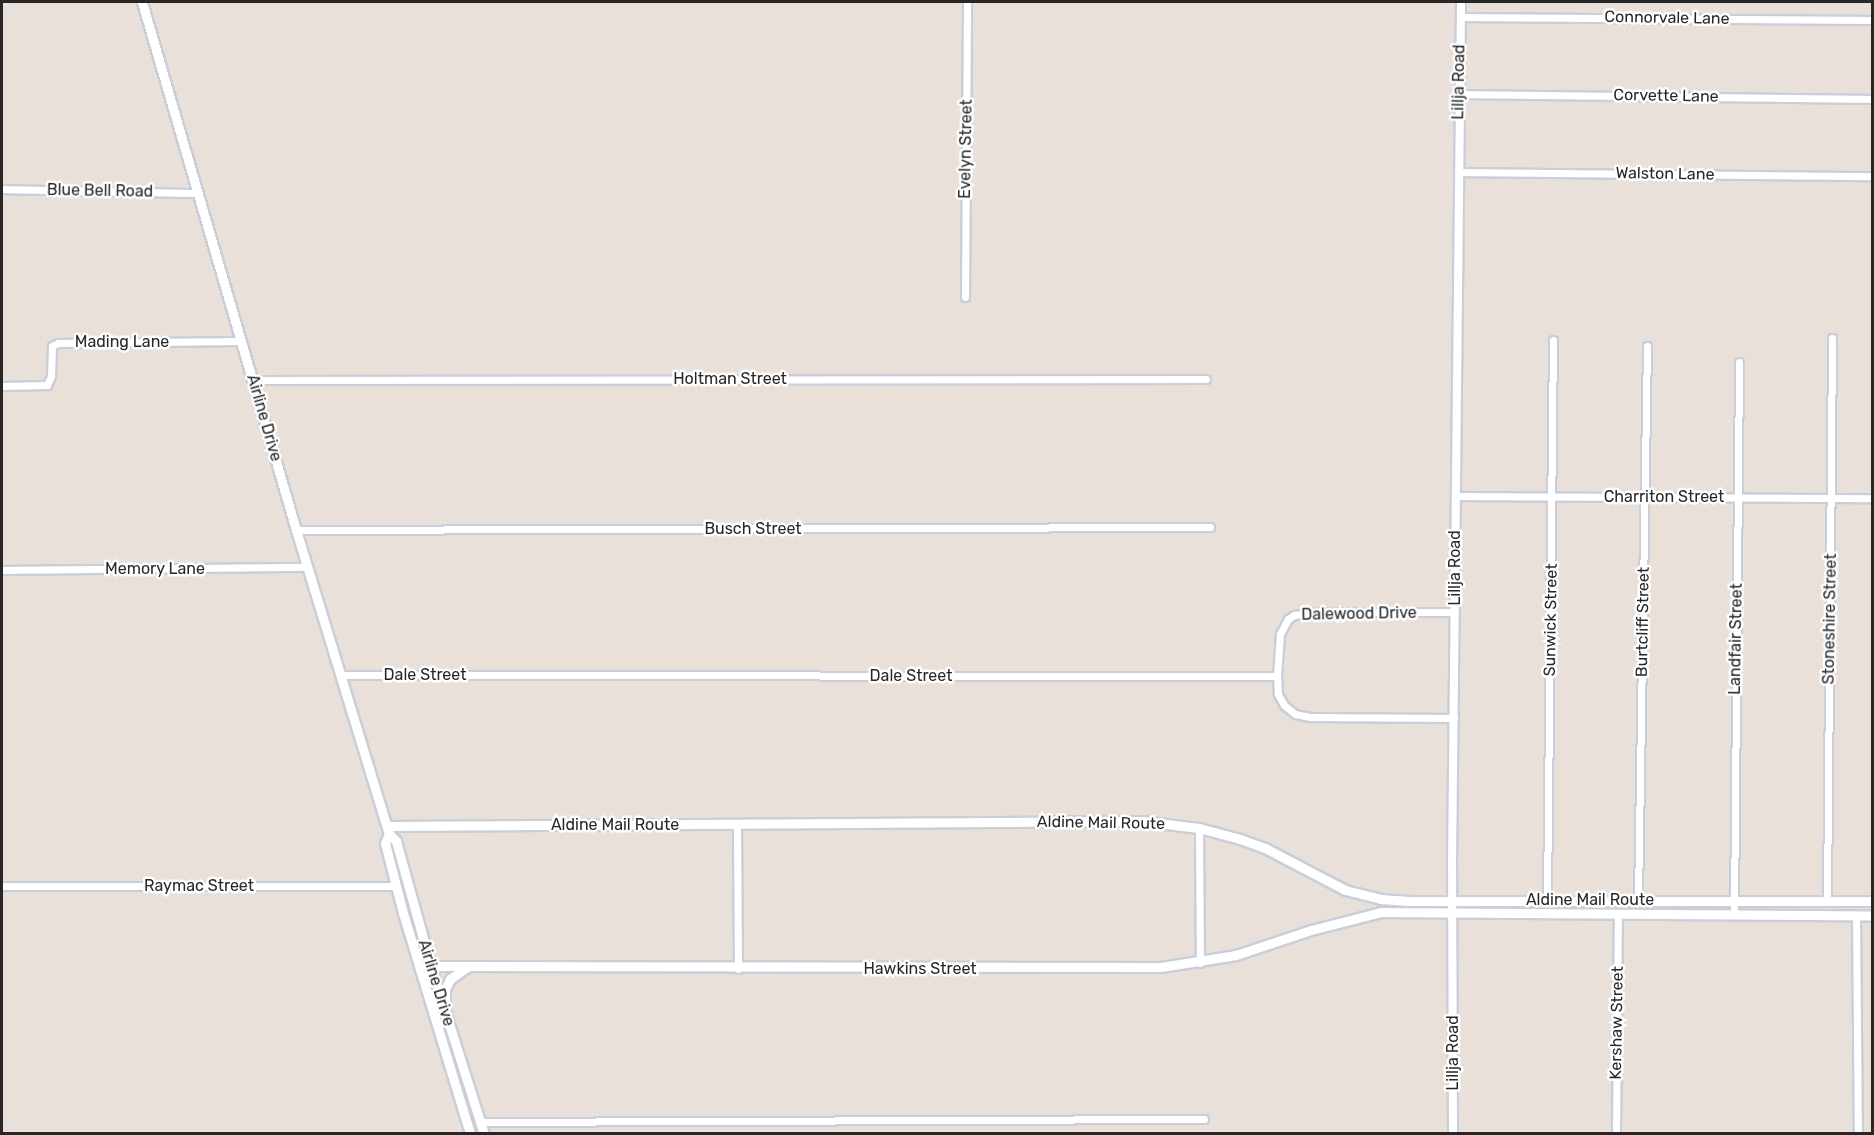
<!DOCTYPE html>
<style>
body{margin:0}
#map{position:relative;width:1874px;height:1135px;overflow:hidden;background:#e9e0da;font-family:Rubik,sans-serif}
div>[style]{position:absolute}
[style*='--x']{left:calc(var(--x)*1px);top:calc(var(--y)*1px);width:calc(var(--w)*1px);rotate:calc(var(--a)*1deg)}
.roads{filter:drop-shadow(2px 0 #c9ced8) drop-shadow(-2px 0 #c9ced8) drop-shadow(0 2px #c9ced8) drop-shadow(0 -2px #c9ced8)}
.minor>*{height:7px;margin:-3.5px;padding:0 3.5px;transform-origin:3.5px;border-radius:3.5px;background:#fff}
.tertiary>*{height:8px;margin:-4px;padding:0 4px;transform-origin:4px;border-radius:4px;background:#fff}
.secondary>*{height:9px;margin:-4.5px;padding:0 4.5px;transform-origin:4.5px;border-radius:4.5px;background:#fff}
span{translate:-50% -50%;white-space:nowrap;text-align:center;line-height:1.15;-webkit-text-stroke:5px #fff;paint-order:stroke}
.street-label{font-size:16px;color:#272727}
.frame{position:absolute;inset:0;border:3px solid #272727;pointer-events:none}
</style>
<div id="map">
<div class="roads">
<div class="minor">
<div style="--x:1461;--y:17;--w:411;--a:0.4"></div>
<div style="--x:1459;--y:94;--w:413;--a:0.7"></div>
<div style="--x:1458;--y:172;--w:414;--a:0.6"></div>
<div style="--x:2;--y:189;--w:196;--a:1.2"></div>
<div style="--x:965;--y:297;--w:295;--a:-89.6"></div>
<div style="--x:253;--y:380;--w:953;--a:-0.06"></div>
<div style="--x:2;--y:386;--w:45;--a:-1.3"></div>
<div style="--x:47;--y:385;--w:10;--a:-66"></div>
<div style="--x:51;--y:376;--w:30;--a:-88"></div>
<div style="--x:52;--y:346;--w:7;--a:-27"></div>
<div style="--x:58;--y:343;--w:184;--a:-0.6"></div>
<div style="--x:1455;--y:496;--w:417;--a:0.3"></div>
<div style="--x:296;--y:530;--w:914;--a:-0.19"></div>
<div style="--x:2;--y:570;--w:306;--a:-0.6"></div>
<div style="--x:341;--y:675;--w:936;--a:0.06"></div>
<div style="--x:1454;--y:718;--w:144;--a:-179.6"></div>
<div style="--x:1310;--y:717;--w:15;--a:-169"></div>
<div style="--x:1295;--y:714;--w:14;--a:-141"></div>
<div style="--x:1284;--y:705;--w:13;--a:-119"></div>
<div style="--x:1278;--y:694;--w:18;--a:-93"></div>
<div style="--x:1277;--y:676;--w:42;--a:-85.9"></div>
<div style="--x:1280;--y:634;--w:17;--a:-62"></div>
<div style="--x:1288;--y:619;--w:7;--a:-34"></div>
<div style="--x:1294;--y:615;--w:26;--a:-7"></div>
<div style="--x:1320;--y:612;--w:135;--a:0"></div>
<div style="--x:737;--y:825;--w:144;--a:89.6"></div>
<div style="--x:1199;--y:828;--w:135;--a:89.6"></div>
<div style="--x:2;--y:886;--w:394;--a:0"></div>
<div style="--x:1638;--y:899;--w:553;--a:-89.07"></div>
<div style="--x:1547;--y:900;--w:560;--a:-89.39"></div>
<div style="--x:1827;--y:901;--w:563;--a:-89.49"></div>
<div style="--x:1734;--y:915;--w:553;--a:-89.48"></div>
<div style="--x:1856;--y:915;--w:219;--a:89.5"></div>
<div style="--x:480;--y:1122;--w:724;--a:-0.24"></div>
<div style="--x:1616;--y:1134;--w:221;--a:-89.5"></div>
</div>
<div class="tertiary">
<div style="--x:1453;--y:1134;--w:270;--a:-90.2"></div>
<div style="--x:1452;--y:864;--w:862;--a:-89.4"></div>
</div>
<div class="secondary">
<div style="--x:142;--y:2;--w:550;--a:73.74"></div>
<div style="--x:296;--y:530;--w:318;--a:73"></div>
<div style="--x:389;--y:834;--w:10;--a:45"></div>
<div style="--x:396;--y:841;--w:131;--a:74.5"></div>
<div style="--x:431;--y:967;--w:175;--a:72.4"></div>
<div style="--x:387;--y:826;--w:755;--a:-0.38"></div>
<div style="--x:1142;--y:821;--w:57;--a:7"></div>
<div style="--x:1199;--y:828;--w:42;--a:15"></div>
<div style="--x:1240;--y:839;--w:27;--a:20"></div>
<div style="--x:1265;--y:848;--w:90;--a:27.7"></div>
<div style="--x:1345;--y:890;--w:36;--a:14"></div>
<div style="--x:1380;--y:899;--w:29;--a:4"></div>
<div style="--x:1409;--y:901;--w:463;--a:0"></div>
<div style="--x:389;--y:834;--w:10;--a:114"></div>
<div style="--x:385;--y:843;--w:72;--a:75.6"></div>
<div style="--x:403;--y:913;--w:231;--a:73.1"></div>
<div style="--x:420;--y:969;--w:20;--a:-9"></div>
<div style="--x:440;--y:966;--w:721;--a:0.08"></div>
<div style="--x:1161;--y:967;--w:76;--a:-9.1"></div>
<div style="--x:1236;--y:955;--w:79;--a:-18.4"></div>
<div style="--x:1311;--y:930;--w:72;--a:-14.4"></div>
<div style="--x:1381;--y:912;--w:491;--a:0.4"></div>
<div style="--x:445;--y:1001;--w:12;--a:-90"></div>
<div style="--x:445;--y:989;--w:11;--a:-63"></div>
<div style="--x:450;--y:979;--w:19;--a:-35"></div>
</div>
</div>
<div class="street-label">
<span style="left:1667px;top:18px;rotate:1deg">Connorvale Lane</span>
<span style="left:1459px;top:82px;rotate:-89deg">Lillja Road</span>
<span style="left:1666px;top:96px;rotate:1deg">Corvette Lane</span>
<span style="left:966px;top:149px;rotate:-89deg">Evelyn Street</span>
<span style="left:1665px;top:174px;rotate:1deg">Walston Lane</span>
<span style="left:100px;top:191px;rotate:1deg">Blue Bell Road</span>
<span style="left:122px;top:342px">Mading Lane</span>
<span style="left:730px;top:379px">Holtman Street</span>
<span style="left:264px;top:418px;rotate:74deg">Airline Drive</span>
<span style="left:1664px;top:497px">Charriton Street</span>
<span style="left:753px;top:529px">Busch Street</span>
<span style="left:1455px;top:568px;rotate:-90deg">Lillja Road</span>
<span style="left:155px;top:569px">Memory Lane</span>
<span style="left:1359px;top:614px;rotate:-1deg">Dalewood Drive</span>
<span style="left:1830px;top:619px;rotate:-89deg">Stoneshire Street</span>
<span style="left:1551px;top:620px;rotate:-89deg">Sunwick Street</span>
<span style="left:1643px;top:622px;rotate:-89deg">Burtcliff Street</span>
<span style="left:1736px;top:639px;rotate:-89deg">Landfair Street</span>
<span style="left:425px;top:675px">Dale Street</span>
<span style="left:911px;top:676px">Dale Street</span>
<span style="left:1101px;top:823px;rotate:1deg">Aldine Mail Route</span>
<span style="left:615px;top:825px">Aldine Mail Route</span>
<span style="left:199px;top:886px">Raymac Street</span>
<span style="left:1590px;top:900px">Aldine Mail Route</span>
<span style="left:920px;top:969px">Hawkins Street</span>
<span style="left:436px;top:983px;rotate:73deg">Airline Drive</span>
<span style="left:1617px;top:1023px;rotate:-89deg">Kershaw Street</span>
<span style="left:1453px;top:1053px;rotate:-90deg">Lillja Road</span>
</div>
<div class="frame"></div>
</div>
